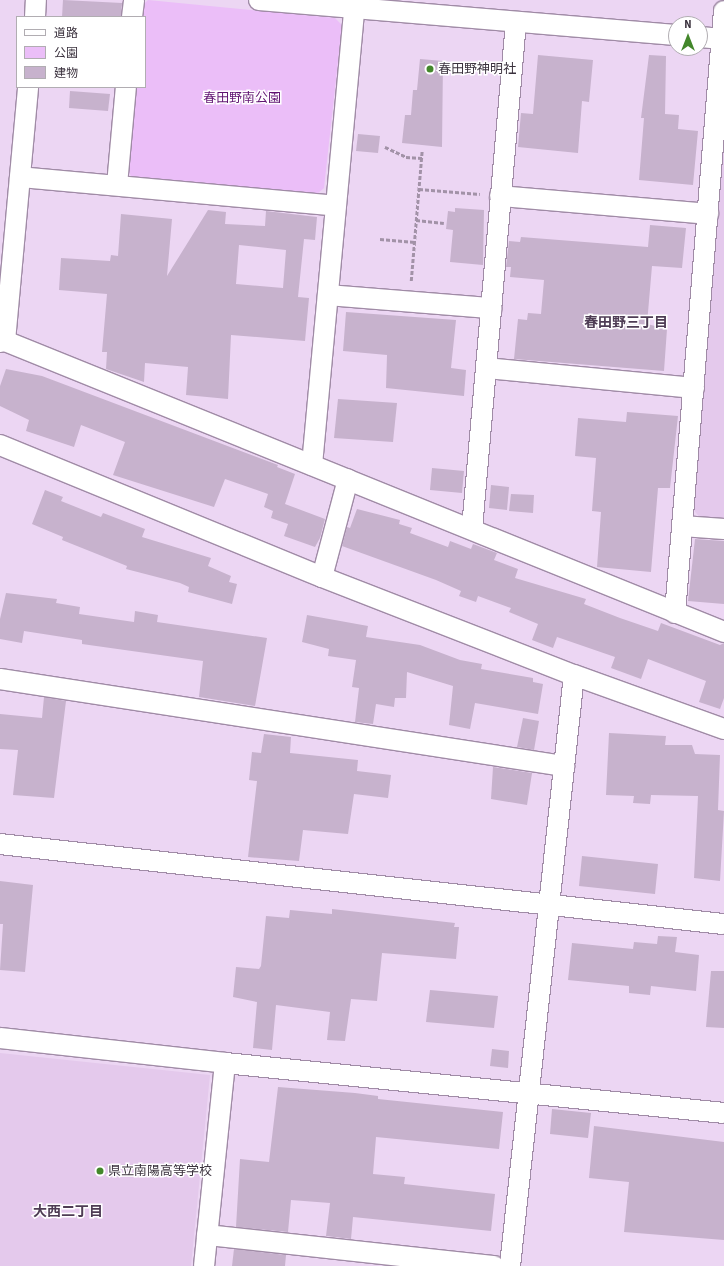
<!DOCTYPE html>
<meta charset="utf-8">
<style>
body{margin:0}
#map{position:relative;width:724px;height:1266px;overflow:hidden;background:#ecd6f3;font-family:"Source Sans 3","Noto Sans JP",sans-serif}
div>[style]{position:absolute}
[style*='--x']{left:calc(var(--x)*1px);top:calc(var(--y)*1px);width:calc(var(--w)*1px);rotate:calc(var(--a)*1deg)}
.built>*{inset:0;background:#e4c9ec}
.green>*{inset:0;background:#ebbef8}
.building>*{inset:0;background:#c7b2cd}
.path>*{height:2.5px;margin-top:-1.25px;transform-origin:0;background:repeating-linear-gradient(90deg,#a292a7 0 4px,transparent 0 6px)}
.roads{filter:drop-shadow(1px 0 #a08ba6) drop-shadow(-1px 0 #a08ba6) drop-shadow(0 1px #a08ba6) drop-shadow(0 -1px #a08ba6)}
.minor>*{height:20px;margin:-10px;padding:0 10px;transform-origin:10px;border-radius:10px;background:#fff}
.dots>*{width:11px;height:11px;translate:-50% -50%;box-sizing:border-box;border:2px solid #fff;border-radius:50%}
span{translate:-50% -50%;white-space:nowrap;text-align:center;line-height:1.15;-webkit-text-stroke:3px #fff;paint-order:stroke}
.poi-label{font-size:13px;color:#3b323e}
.left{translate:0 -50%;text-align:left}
.park-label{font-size:13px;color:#601472}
.neighbourhood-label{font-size:14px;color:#4e3c54;font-weight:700}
.legend{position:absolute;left:16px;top:16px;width:130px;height:72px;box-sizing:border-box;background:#fff;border:1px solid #b1adb2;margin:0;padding:5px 7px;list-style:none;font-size:12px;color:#3b323e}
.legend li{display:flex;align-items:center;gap:8px;height:20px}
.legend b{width:20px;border:1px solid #b1adb2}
.north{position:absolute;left:668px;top:16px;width:40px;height:40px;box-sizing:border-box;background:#fff;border:1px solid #b1adb2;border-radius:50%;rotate:0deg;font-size:11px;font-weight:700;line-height:16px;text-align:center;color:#3b323e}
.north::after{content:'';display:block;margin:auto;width:14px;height:18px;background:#43872b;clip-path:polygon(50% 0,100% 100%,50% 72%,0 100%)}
</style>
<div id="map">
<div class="built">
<div style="clip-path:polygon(724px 132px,724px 520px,700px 518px,693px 509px)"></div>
<div style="clip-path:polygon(0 1053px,210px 1075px,191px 1266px,0 1266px)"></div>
</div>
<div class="green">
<div style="clip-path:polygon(148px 0,335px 18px,342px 25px,324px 188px,317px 194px,131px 176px,126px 168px,133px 87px,145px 87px,145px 17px,139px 17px,140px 8px)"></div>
</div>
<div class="building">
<div style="clip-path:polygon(63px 0,122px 3px,121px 17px,62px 17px)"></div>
<div style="clip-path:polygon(538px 55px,593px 60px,589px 102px,582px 101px,578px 153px,518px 147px,521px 113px,533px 114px)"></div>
<div style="clip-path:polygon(649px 55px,666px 56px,665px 114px,679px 115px,678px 129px,698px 131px,693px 185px,639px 180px,644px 118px,641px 118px)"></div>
<div style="clip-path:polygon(420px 59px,443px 61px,442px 147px,402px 143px,405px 115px,411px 115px,413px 90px,417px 90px)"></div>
<div style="clip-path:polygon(70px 91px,110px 94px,108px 111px,69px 108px)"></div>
<div style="clip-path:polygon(358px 134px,380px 136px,378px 153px,356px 151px)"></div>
<div style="clip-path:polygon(455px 208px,484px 210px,483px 265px,450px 262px,453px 230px,446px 229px,448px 211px,455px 212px)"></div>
<div style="clip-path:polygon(evenodd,208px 210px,226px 212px,225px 224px,265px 226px,266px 211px,317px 217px,315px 240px,304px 239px,298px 297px,309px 298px,305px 341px,231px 335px,228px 399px,186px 395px,188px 367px,145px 363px,144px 382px,106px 369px,107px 352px,102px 352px,107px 294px,59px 290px,61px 258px,110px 261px,111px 255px,118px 256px,121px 214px,172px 219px,167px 276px,208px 210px,239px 245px,286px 250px,283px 288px,236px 284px,239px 245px)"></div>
<div style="clip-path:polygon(650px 225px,686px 228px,682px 268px,652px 266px,647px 324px,667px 329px,664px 371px,514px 359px,518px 319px,527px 320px,528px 313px,541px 314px,544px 280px,510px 277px,511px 267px,506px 267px,509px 241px,520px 242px,521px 237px,648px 247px)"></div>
<div style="clip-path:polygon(346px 312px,456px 320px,451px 368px,466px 370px,464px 396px,386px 388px,387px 355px,343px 351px)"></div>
<div style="clip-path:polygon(6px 369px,42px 376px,278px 465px,277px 467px,295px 474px,285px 504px,325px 519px,320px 538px,315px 547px,284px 536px,288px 524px,271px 518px,273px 511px,264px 507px,268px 494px,225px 479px,214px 507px,113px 475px,125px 442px,81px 425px,74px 447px,26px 431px,29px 420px,0 406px,0 386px)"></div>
<div style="clip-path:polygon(338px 399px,397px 403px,393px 442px,334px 438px)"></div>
<div style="clip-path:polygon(627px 412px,678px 416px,670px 488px,658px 488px,651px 572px,597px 567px,601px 512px,592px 511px,596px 458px,575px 456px,578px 418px,626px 422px)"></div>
<div style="clip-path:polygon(432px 468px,464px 471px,462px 493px,430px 490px)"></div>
<div style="clip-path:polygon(491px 485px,509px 487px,507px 510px,489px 508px)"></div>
<div style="clip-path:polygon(45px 490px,63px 497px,61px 501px,101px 517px,103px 513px,145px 529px,142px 537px,211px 558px,208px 566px,231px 576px,229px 582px,237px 584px,232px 604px,188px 592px,189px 587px,180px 583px,126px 569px,127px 566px,62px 540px,63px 537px,32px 524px)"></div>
<div style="clip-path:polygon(511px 494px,534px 495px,533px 513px,509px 511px)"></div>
<div style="clip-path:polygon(357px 509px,400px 520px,399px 524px,412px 528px,410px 533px,448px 547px,450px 541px,471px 549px,473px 544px,497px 553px,494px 560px,518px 569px,515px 578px,586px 599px,584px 604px,620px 618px,658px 631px,661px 623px,720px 645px,724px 643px,724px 698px,720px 709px,699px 702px,706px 681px,648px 659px,641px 679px,611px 668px,615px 657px,557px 637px,553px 648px,532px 640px,538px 624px,509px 612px,511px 608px,478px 596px,476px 602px,459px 596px,461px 591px,436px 580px,342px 546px,347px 527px,350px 528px)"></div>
<div style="clip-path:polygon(695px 539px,724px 541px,724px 604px,688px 601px)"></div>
<div style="clip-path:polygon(6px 593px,57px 599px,56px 603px,80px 607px,79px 614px,134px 622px,135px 611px,158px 615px,157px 622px,267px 638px,255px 706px,199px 697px,203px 661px,82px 644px,82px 640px,24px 631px,22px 643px,0 639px,0 619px)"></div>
<div style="clip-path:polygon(307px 615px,368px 626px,366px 637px,420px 645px,460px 660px,482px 664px,481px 669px,533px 678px,533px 682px,543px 684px,538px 714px,475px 703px,470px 729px,449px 725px,453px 686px,407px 672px,406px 698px,395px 698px,394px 707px,376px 704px,373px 724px,355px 722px,359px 688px,352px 687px,356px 660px,328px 656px,329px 649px,302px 642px)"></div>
<div style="clip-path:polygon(44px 697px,66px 701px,54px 798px,13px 795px,18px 750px,0 749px,0 714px,42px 718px)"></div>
<div style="clip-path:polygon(523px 718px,539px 721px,534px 750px,517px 747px)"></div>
<div style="clip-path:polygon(609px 733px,666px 736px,665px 745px,692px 745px,695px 754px,720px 755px,718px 810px,724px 811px,720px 881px,694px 878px,698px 796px,651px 795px,650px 804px,633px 803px,634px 796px,606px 795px)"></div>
<div style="clip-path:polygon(264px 734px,291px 737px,290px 753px,358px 760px,357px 771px,391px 775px,388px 798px,354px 794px,348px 834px,303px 830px,299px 861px,248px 857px,257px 781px,249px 780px,252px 752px,261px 753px)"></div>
<div style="clip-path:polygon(493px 767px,532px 773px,527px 805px,491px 799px)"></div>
<div style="clip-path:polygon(582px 856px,658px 864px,655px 894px,579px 886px)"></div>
<div style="clip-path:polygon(0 881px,33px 885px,25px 972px,0 970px,3px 924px,0 924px)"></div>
<div style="clip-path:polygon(332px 909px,455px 923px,454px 927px,459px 927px,456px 959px,382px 953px,377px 1001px,351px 999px,345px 1041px,327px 1040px,330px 1012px,276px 1005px,272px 1050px,253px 1048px,257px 1002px,233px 997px,236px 967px,259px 969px,261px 966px,266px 916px,289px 918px,290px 910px,332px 914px)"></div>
<div style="clip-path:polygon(658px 936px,677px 937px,675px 952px,699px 955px,696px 991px,651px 986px,650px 995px,629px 993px,629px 986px,568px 980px,572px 943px,633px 949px,634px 942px,657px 944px)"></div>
<div style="clip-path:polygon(711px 971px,724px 971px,724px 1028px,706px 1027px)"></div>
<div style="clip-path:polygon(430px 990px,498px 996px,494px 1028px,426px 1022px)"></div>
<div style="clip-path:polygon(492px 1049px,509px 1051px,508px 1068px,490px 1066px)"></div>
<div style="clip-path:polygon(278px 1087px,355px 1093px,378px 1096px,378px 1099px,503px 1112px,499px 1149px,376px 1137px,373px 1174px,405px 1177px,404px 1184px,495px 1194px,491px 1231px,353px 1217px,351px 1239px,326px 1236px,330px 1203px,291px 1200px,288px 1232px,236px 1227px,240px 1159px,269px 1162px)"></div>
<div style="clip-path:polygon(552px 1109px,591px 1113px,588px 1138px,550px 1134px)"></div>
<div style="clip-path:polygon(594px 1126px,724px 1142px,724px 1240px,624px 1232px,629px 1182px,589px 1178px)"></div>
<div style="clip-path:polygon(234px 1249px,286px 1255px,285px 1266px,232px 1266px)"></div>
</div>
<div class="path">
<div style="--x:385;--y:147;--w:23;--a:25"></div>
<div style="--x:406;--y:157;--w:16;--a:4"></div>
<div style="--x:419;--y:189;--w:61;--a:4.7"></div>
<div style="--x:416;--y:220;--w:28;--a:6"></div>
<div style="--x:380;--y:239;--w:35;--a:5"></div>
<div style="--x:411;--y:281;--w:131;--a:-85.2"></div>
</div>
<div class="roads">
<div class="minor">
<div style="--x:259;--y:0;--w:418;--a:4.8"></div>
<div style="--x:35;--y:17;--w:17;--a:-87"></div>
<div style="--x:132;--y:17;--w:17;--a:-83"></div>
<div style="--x:700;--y:37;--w:22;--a:5"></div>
<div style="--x:20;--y:177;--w:317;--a:5.2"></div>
<div style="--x:117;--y:185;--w:98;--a:-84.8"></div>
<div style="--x:500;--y:196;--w:209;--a:4.9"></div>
<div style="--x:328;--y:295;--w:164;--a:4.6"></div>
<div style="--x:5;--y:341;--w:255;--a:-84.8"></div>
<div style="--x:0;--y:342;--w:5;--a:-11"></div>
<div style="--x:5;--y:341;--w:776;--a:22.03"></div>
<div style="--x:486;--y:368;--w:209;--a:5.5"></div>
<div style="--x:0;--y:445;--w:348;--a:22.3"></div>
<div style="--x:322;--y:577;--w:270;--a:21.3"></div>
<div style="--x:574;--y:675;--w:159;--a:19.8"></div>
<div style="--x:312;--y:465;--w:459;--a:-84.7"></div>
<div style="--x:682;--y:526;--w:42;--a:4.1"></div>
<div style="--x:472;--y:529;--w:509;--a:-85.04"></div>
<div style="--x:322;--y:577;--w:101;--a:-75.1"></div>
<div style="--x:675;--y:613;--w:604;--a:-85.35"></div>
<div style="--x:0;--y:679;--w:571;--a:8.77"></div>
<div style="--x:0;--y:844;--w:728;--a:6.31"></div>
<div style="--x:0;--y:1038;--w:226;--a:6.3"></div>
<div style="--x:225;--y:1063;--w:204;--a:95.9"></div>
<div style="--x:225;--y:1063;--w:501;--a:5.72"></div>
<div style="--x:207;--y:1235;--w:289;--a:6.2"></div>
<div style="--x:510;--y:1266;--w:594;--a:-83.82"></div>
</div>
</div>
<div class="dots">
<div style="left:430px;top:69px;background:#43872b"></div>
<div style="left:100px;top:1171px;background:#43872b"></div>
</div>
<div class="poi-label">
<span class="left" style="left:438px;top:69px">春田野神明社</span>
<span class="left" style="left:108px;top:1171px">県立南陽高等学校</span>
</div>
<div class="park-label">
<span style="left:242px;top:98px">春田野南公園</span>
</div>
<div class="neighbourhood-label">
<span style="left:626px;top:323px">春田野三丁目</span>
<span style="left:68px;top:1212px">大西二丁目</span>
</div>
<ul class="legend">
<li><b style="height:5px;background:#fff"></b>道路</li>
<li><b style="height:11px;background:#ebbef8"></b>公園</li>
<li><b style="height:11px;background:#c7b2cd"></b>建物</li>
</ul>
<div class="north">N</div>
</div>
